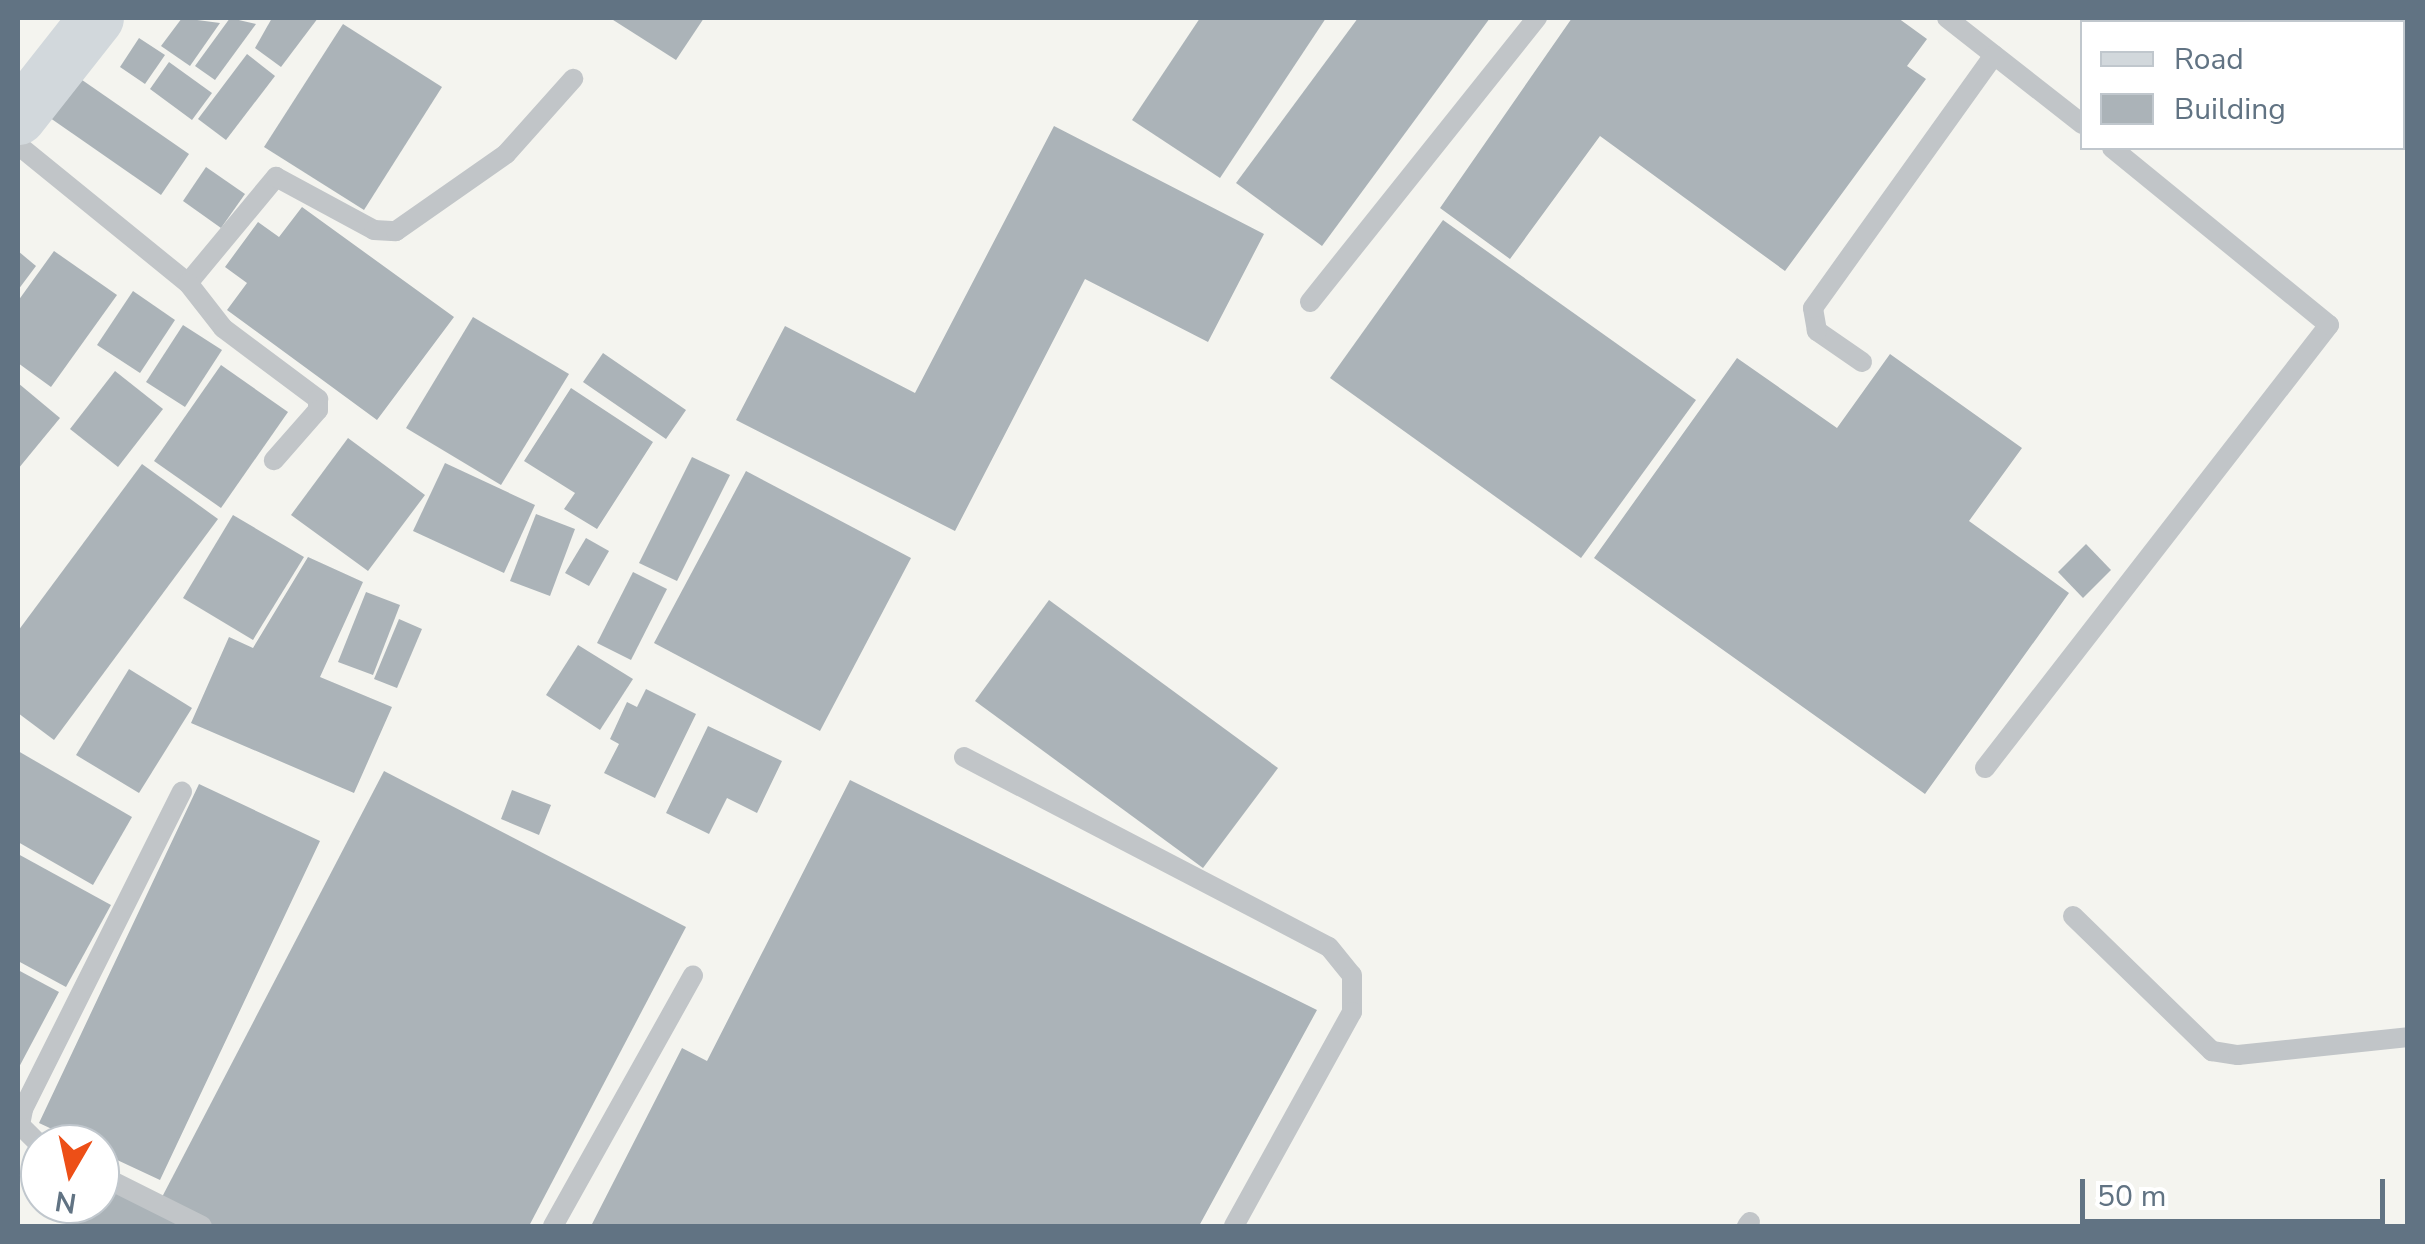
<!DOCTYPE html>
<style>
body{margin:0}
#map{position:relative;width:2425px;height:1244px;overflow:hidden;background:#f4f4ef;font-family:"Nunito Sans",sans-serif}
div>[style]{position:absolute}
[style*='--x']{left:calc(var(--x)*1px);top:calc(var(--y)*1px);width:calc(var(--w)*1px);rotate:calc(var(--a)*1deg)}
.building>*{inset:0;background:#abb3b8}
.lane>*{height:20px;margin:-10px;padding:0 10px;transform-origin:10px;border-radius:10px;background:#c1c5c8}
.secondary>*{height:55px;margin:-27.5px;padding:0 27.5px;transform-origin:27.5px;border-radius:27.5px;background:#d2d8dc}
span{translate:-50% -50%;white-space:nowrap;text-align:center;line-height:1.15;-webkit-text-stroke:10px #fff;paint-order:stroke}
.frame{position:absolute;inset:0;border:20px solid #617383;pointer-events:none}
.legend{position:absolute;left:2080px;top:20px;width:325px;height:130px;box-sizing:border-box;background:#fff;border:2px solid #c0c7cd;margin:0;padding:12px 18px;list-style:none;font-size:30px;color:#617383}
.legend li{display:flex;align-items:center;gap:20px;height:50px}
.legend b{width:50px;border:2px solid #c0c7cd}
.north{position:absolute;left:20px;top:1124px;width:100px;height:100px;box-sizing:border-box;background:#fff;border:2px solid #c0c7cd;border-radius:50%;rotate:189deg;font-size:28px;font-weight:700;line-height:40px;text-align:center;color:#617383}
.north::after{content:'';display:block;margin:auto;width:35px;height:45px;background:#ed4f17;clip-path:polygon(50% 0,100% 100%,50% 72%,0 100%)}
.scale{position:absolute;left:2080px;top:1179px;width:305px;height:45px;box-sizing:border-box;border:5px solid #617383;border-top:0;padding-left:12px;font-size:30px;line-height:35px;white-space:nowrap;color:#617383;-webkit-text-stroke:8px #fff;paint-order:stroke}
</style>
<div id="map">
<div class="building">
<div style="clip-path:polygon(182px 18px,220px 23px,190px 66px,161px 46px)"></div>
<div style="clip-path:polygon(230px 18px,256px 24px,215px 80px,195px 66px)"></div>
<div style="clip-path:polygon(272px 18px,318px 18px,281px 67px,255px 48px)"></div>
<div style="clip-path:polygon(610px 18px,704px 18px,676px 60px)"></div>
<div style="clip-path:polygon(1200px 18px,1326px 18px,1220px 178px,1132px 120px)"></div>
<div style="clip-path:polygon(1358px 18px,1490px 18px,1322px 246px,1236px 183px)"></div>
<div style="clip-path:polygon(1572px 18px,1898px 18px,1927px 39px,1907px 66px,1926px 79px,1785px 271px,1600px 136px,1510px 259px,1440px 208px)"></div>
<div style="clip-path:polygon(2217px 18px,2293px 18px,2290px 22px)"></div>
<div style="clip-path:polygon(343px 24px,442px 87px,364px 210px,264px 147px)"></div>
<div style="clip-path:polygon(139px 38px,165px 55px,145px 84px,120px 67px)"></div>
<div style="clip-path:polygon(247px 54px,275px 76px,226px 140px,198px 119px)"></div>
<div style="clip-path:polygon(169px 62px,212px 93px,192px 120px,150px 89px)"></div>
<div style="clip-path:polygon(72px 73px,189px 154px,161px 195px,43px 113px)"></div>
<div style="clip-path:polygon(1054px 126px,1264px 234px,1208px 342px,1085px 279px,955px 531px,736px 420px,785px 326px,915px 393px)"></div>
<div style="clip-path:polygon(206px 167px,245px 194px,221px 228px,183px 201px)"></div>
<div style="clip-path:polygon(302px 207px,454px 317px,377px 420px,227px 310px,247px 283px,225px 267px,258px 222px,279px 237px)"></div>
<div style="clip-path:polygon(1443px 220px,1696px 400px,1581px 558px,1330px 378px)"></div>
<div style="clip-path:polygon(18px 251px,36px 266px,18px 290px)"></div>
<div style="clip-path:polygon(54px 251px,117px 295px,51px 387px,18px 363px,18px 301px)"></div>
<div style="clip-path:polygon(133px 291px,175px 320px,140px 373px,97px 345px)"></div>
<div style="clip-path:polygon(473px 317px,569px 374px,501px 485px,406px 428px)"></div>
<div style="clip-path:polygon(183px 325px,222px 350px,185px 407px,146px 382px)"></div>
<div style="clip-path:polygon(603px 353px,686px 410px,666px 439px,583px 382px)"></div>
<div style="clip-path:polygon(1890px 354px,2022px 448px,1969px 521px,2069px 593px,1925px 794px,1594px 558px,1737px 358px,1837px 428px)"></div>
<div style="clip-path:polygon(221px 365px,288px 412px,221px 508px,154px 461px)"></div>
<div style="clip-path:polygon(115px 371px,163px 409px,118px 467px,70px 429px)"></div>
<div style="clip-path:polygon(18px 383px,60px 418px,18px 469px)"></div>
<div style="clip-path:polygon(571px 388px,653px 442px,597px 529px,564px 509px,575px 493px,524px 461px)"></div>
<div style="clip-path:polygon(348px 438px,425px 495px,368px 571px,291px 515px)"></div>
<div style="clip-path:polygon(692px 457px,730px 475px,677px 581px,639px 563px)"></div>
<div style="clip-path:polygon(445px 463px,535px 505px,504px 573px,413px 531px)"></div>
<div style="clip-path:polygon(142px 464px,218px 519px,54px 740px,18px 713px,18px 631px)"></div>
<div style="clip-path:polygon(746px 471px,911px 558px,820px 731px,654px 643px)"></div>
<div style="clip-path:polygon(536px 514px,575px 529px,550px 596px,510px 581px)"></div>
<div style="clip-path:polygon(233px 515px,304px 557px,253px 640px,183px 598px)"></div>
<div style="clip-path:polygon(586px 538px,609px 551px,589px 586px,565px 573px)"></div>
<div style="clip-path:polygon(2086px 544px,2111px 570px,2083px 598px,2058px 572px)"></div>
<div style="clip-path:polygon(308px 557px,363px 582px,320px 677px,392px 707px,354px 793px,191px 723px,229px 637px,253px 648px)"></div>
<div style="clip-path:polygon(633px 572px,667px 589px,631px 660px,597px 643px)"></div>
<div style="clip-path:polygon(366px 592px,400px 605px,373px 675px,338px 662px)"></div>
<div style="clip-path:polygon(1049px 600px,1278px 768px,1203px 868px,975px 701px)"></div>
<div style="clip-path:polygon(399px 619px,422px 629px,397px 688px,374px 679px)"></div>
<div style="clip-path:polygon(578px 645px,633px 679px,600px 730px,546px 695px)"></div>
<div style="clip-path:polygon(129px 669px,192px 708px,139px 793px,76px 755px)"></div>
<div style="clip-path:polygon(646px 689px,696px 714px,655px 798px,604px 773px,619px 744px,610px 739px,627px 702px,637px 707px)"></div>
<div style="clip-path:polygon(708px 726px,782px 761px,757px 813px,727px 798px,709px 834px,666px 813px)"></div>
<div style="clip-path:polygon(18px 751px,132px 817px,93px 885px,18px 842px)"></div>
<div style="clip-path:polygon(384px 771px,686px 927px,529px 1226px,213px 1226px,161px 1199px)"></div>
<div style="clip-path:polygon(850px 780px,1317px 1010px,1199px 1226px,591px 1226px,682px 1048px,707px 1061px)"></div>
<div style="clip-path:polygon(199px 784px,320px 841px,160px 1180px,100px 1152px,100px 1144px,84px 1144px,39px 1123px)"></div>
<div style="clip-path:polygon(512px 790px,551px 805px,539px 835px,501px 819px)"></div>
<div style="clip-path:polygon(18px 854px,111px 905px,66px 987px,18px 961px)"></div>
<div style="clip-path:polygon(18px 970px,59px 992px,18px 1069px)"></div>
<div style="clip-path:polygon(100px 1182px,193px 1226px,68px 1226px,79px 1204px,100px 1204px)"></div>
</div>
<div class="lane">
<div style="--x:1947;--y:18;--w:172;--a:38.1"></div>
<div style="--x:18;--y:145;--w:219;--a:39.1"></div>
<div style="--x:188;--y:283;--w:138;--a:-50.3"></div>
<div style="--x:276;--y:177;--w:111;--a:28.4"></div>
<div style="--x:374;--y:230;--w:22;--a:3"></div>
<div style="--x:396;--y:231;--w:134;--a:-35"></div>
<div style="--x:506;--y:154;--w:101;--a:-48.2"></div>
<div style="--x:188;--y:283;--w:57;--a:52.1"></div>
<div style="--x:223;--y:328;--w:119;--a:36.8"></div>
<div style="--x:318;--y:399;--w:11;--a:90"></div>
<div style="--x:318;--y:410;--w:67;--a:131.3"></div>
<div style="--x:1310;--y:302;--w:364;--a:-51.4"></div>
<div style="--x:1862;--y:362;--w:55;--a:-145.4"></div>
<div style="--x:1817;--y:331;--w:23;--a:-100"></div>
<div style="--x:1813;--y:308;--w:311;--a:-54.4"></div>
<div style="--x:964;--y:757;--w:411;--a:27.5"></div>
<div style="--x:1329;--y:947;--w:36;--a:51"></div>
<div style="--x:1352;--y:975;--w:37;--a:90"></div>
<div style="--x:1352;--y:1012;--w:244;--a:118.9"></div>
<div style="--x:1985;--y:768;--w:561;--a:-52.17"></div>
<div style="--x:2329;--y:325;--w:280;--a:-140.8"></div>
<div style="--x:2073;--y:916;--w:194;--a:44.2"></div>
<div style="--x:2212;--y:1051;--w:26;--a:9"></div>
<div style="--x:2238;--y:1055;--w:171;--a:-6"></div>
<div style="--x:40;--y:1145;--w:28;--a:-135"></div>
<div style="--x:20;--y:1125;--w:16;--a:-79"></div>
<div style="--x:23;--y:1109;--w:355;--a:-63.4"></div>
<div style="--x:100;--y:1175;--w:114;--a:26.6"></div>
<div style="--x:553;--y:1226;--w:287;--a:-60.8"></div>
<div style="--x:1747;--y:1226;--w:5;--a:-53"></div>
</div>
<div class="secondary">
<div style="--x:18;--y:117;--w:126;--a:-51.8"></div>
</div>
<div class="frame"></div>
<ul class="legend">
<li><b style="height:12px;background:#d2d8dc"></b>Road</li>
<li><b style="height:28px;background:#abb3b8"></b>Building</li>
</ul>
<div class="north">N</div>
<div class="scale">50 m</div>
</div>
